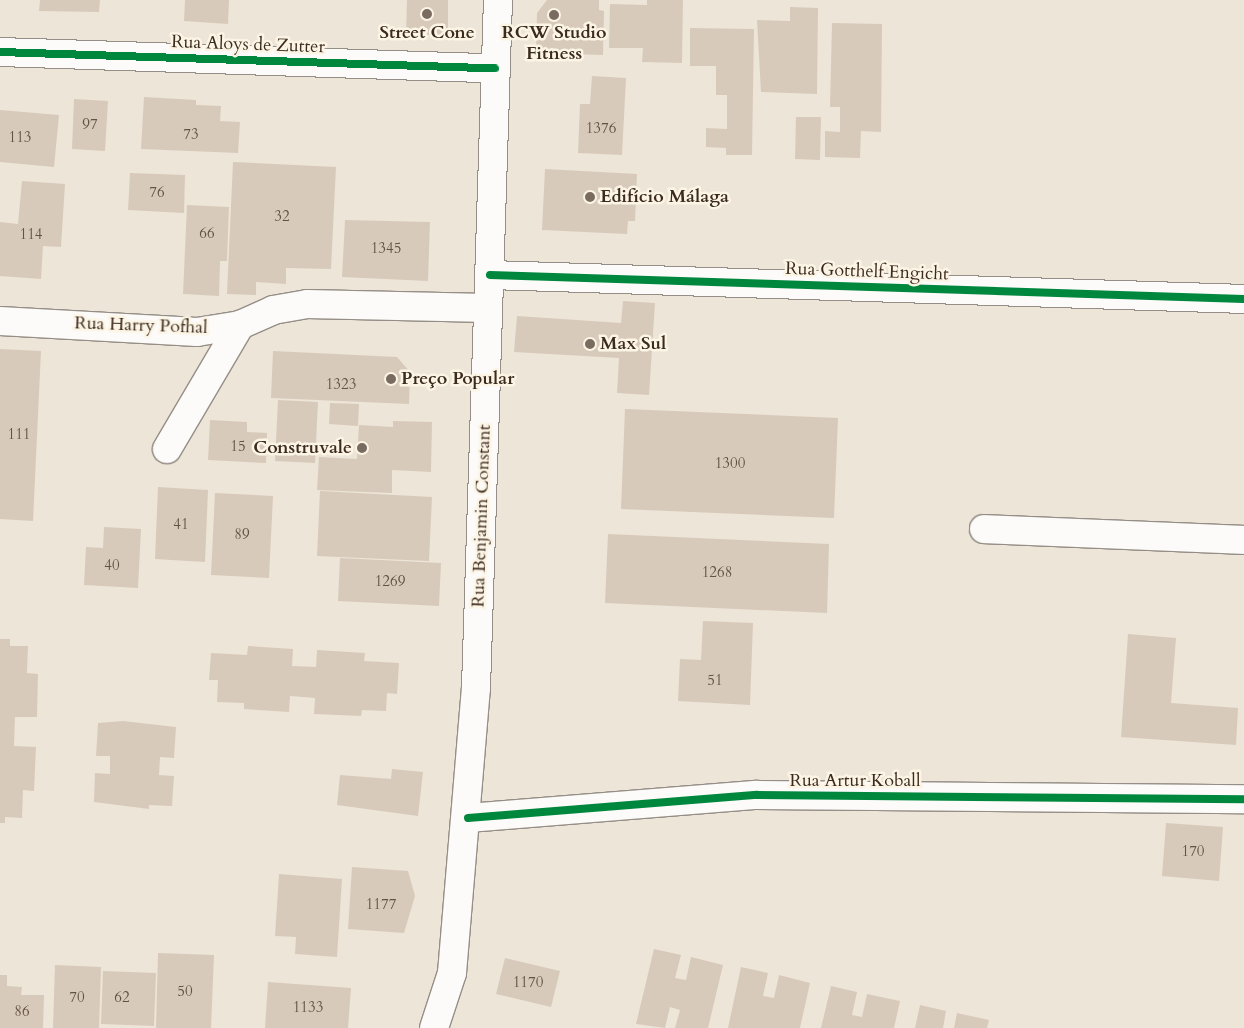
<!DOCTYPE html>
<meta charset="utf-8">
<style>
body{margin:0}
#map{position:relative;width:1244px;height:1028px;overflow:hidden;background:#ede5d8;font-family:Cardo,serif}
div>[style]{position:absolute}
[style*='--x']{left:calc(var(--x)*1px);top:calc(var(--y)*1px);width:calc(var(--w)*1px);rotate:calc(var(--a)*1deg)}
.building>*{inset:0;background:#d8caba}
.roads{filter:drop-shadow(1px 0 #958e86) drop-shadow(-1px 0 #958e86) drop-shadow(0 1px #958e86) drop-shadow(0 -1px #958e86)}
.minor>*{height:28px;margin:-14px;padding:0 14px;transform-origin:14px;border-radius:14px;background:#fcfbf9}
.major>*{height:28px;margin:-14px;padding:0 14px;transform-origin:14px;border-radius:14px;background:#fcfbf9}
.cycleway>*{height:8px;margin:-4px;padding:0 4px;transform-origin:4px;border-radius:4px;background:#00873e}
.dots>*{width:14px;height:14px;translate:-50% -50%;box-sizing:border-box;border:2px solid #fcf5e5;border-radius:50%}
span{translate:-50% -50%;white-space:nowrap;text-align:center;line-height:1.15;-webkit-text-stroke:5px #fcf5e5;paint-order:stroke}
.number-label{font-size:15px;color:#625245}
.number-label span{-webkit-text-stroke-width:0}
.poi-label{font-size:18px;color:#3b2a1e;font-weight:700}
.left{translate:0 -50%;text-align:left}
.right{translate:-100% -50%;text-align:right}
.street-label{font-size:18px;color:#3b2a1e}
</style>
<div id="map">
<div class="building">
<div style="clip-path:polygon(40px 0,100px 0,99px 12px,39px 11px)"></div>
<div style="clip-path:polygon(185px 0,229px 0,228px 24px,184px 21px)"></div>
<div style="clip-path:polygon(407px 0,448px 0,448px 35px,406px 35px)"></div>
<div style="clip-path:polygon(547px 0,599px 0,599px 10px,604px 11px,603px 55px,536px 53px,537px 13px)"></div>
<div style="clip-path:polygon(647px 0,683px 0,682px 63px,642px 62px,643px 48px,609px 48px,610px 4px,647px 5px)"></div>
<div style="clip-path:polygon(790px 7px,818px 8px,817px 94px,761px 92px,757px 20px,790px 21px)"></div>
<div style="clip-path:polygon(832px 23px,882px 24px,881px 132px,861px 131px,860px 158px,825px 157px,825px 131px,840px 132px,840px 107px,830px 107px)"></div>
<div style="clip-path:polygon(690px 28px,754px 29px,752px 155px,726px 155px,726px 148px,706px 147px,706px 128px,727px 129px,727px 95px,716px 95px,716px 66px,690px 66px)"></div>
<div style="clip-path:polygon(592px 76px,626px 78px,622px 155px,578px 153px,580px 104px,590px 104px)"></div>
<div style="clip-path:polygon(144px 97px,196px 100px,196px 105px,221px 106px,220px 121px,240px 122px,238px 153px,141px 149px)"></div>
<div style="clip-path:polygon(74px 99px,108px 101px,105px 151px,72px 149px)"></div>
<div style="clip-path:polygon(0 110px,59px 115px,54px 167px,0 162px)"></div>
<div style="clip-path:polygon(796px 117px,821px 117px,820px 160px,795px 159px)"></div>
<div style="clip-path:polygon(233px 162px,336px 167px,331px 269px,286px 268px,286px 284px,256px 282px,256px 295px,227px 294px)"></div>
<div style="clip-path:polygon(545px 169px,637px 174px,635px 221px,628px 221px,627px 234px,542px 230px)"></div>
<div style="clip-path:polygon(130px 173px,185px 175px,184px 213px,128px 210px)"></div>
<div style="clip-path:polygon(22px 181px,65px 184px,61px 247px,43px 246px,41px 279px,0 276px,0 222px,18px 224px)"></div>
<div style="clip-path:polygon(187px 205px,229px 207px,227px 261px,220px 261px,219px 296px,183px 294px)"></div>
<div style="clip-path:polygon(345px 220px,430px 222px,428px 281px,342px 277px)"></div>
<div style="clip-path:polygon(623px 301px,655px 303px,649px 395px,617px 393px,619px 358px,514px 352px,517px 316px,621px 323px)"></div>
<div style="clip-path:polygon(0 349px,41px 351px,33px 521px,0 519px)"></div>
<div style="clip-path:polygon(273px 351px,397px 357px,410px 372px,409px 404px,271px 398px)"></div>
<div style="clip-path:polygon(278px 400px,318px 402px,315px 463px,275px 461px)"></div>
<div style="clip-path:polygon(330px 403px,359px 404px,358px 426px,329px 424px)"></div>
<div style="clip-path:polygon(625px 409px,838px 418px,834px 518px,621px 509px)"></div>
<div style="clip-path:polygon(210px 420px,247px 422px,247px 432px,267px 433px,266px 463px,208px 460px)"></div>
<div style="clip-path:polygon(393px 421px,432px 422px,431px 472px,392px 470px,392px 493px,317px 490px,319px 457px,357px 459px,359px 425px,393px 427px)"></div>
<div style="clip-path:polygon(158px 487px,208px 490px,205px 562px,155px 559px)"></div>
<div style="clip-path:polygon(320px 491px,432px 497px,429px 561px,317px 556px)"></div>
<div style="clip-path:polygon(215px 493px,273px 496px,269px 578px,211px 575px)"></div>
<div style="clip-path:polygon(104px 527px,141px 529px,138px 588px,84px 585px,86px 547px,103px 548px)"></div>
<div style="clip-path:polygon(608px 534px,829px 544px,827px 613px,605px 603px)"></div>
<div style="clip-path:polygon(340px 558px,441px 563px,439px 606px,338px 601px)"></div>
<div style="clip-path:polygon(703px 621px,753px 623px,750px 705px,678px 701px,680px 659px,701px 660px)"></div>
<div style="clip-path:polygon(1128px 634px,1176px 638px,1171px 703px,1238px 708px,1236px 745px,1121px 737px)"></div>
<div style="clip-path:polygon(0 639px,10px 639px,10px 646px,28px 646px,27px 673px,38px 674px,37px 717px,15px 717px,14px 746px,36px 747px,34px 791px,23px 790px,22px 818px,5px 817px,5px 823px,0 823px)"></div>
<div style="clip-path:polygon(248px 646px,293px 649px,292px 666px,316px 667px,317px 650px,365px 653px,364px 661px,399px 663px,397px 694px,387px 693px,386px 711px,362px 710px,361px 716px,314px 714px,315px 698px,290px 696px,289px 712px,244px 709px,244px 703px,217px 702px,218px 680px,209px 680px,211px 653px,247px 655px)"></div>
<div style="clip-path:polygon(123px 721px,176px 727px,174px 758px,160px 757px,159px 775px,174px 776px,172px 806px,149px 805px,149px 809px,94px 802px,95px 773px,110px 774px,110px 756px,96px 756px,98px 723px)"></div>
<div style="clip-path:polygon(392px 769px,423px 772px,418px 816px,337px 805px,340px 775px,391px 779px)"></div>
<div style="clip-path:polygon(1166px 823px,1223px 827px,1219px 881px,1162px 876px)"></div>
<div style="clip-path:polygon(352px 867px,408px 871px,415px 896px,404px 933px,348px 929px)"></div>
<div style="clip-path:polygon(279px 874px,342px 879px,337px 957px,295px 954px,296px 937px,275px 936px)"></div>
<div style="clip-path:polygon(654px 949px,681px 955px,675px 978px,686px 980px,691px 957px,723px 965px,708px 1028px,675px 1028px,680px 1010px,670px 1007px,665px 1028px,636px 1024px)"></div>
<div style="clip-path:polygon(158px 953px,214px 955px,211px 1028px,156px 1028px)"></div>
<div style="clip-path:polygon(505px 958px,560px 971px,551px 1007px,496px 994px)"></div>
<div style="clip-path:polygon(55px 965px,101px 967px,99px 1028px,53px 1028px)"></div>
<div style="clip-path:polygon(741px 967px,768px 973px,763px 996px,774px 998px,779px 975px,810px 983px,800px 1028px,728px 1028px)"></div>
<div style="clip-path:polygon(103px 971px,156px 973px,154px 1026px,101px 1024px)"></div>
<div style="clip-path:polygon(0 975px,7px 975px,7px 986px,22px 987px,21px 995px,44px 995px,43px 1028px,0 1028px)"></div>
<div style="clip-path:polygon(268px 982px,351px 988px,348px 1028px,265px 1028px)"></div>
<div style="clip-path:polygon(831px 986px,857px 992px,852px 1015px,862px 1017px,867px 994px,900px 1001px,894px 1028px,821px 1028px)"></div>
<div style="clip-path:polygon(920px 1005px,946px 1011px,943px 1028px,915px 1028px)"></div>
<div style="clip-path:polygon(957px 1013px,989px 1020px,987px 1028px,954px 1028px)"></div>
</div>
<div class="roads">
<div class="minor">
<div style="--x:0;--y:52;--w:495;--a:1.9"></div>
<div style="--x:490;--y:275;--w:754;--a:1.82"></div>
<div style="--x:0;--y:321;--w:197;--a:3.2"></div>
<div style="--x:197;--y:332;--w:44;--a:-9.2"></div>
<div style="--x:240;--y:325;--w:36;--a:-24"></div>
<div style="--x:273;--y:310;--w:35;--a:-10"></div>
<div style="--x:307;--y:304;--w:181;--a:1.3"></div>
<div style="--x:167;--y:449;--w:144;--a:-59.5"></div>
<div style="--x:984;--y:529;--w:260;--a:2.4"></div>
<div style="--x:468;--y:818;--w:290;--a:-4.6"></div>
<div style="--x:757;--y:795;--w:487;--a:0.5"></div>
</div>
<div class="major">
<div style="--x:434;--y:1028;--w:58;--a:-71.9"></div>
<div style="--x:452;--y:973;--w:286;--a:-85.2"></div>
<div style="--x:476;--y:688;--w:688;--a:-88.17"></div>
</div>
</div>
<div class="cycleway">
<div style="--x:0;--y:52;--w:495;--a:1.9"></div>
<div style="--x:490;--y:275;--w:754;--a:1.82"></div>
<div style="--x:468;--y:818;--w:290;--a:-4.6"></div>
<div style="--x:757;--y:795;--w:487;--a:0.5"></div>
</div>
<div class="dots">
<div style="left:427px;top:14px;background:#796b5f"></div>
<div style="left:554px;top:15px;background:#796b5f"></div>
<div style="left:590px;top:197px;background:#796b5f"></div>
<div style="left:590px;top:344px;background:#796b5f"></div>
<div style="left:391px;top:379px;background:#796b5f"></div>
<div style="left:362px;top:448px;background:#796b5f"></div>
</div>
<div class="number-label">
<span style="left:90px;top:125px">97</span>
<span style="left:601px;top:129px">1376</span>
<span style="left:191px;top:135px">73</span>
<span style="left:20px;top:138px">113</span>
<span style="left:157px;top:193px">76</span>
<span style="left:282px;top:217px">32</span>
<span style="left:207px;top:234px">66</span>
<span style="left:31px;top:235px">114</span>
<span style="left:386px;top:249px">1345</span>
<span style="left:341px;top:385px">1323</span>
<span style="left:19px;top:435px">111</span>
<span style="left:238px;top:447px">15</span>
<span style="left:730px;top:464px">1300</span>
<span style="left:181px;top:525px">41</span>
<span style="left:242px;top:535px">89</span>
<span style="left:112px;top:566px">40</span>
<span style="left:717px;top:573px">1268</span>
<span style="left:390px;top:582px">1269</span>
<span style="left:715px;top:681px">51</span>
<span style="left:1193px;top:852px">170</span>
<span style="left:381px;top:905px">1177</span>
<span style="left:528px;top:983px">1170</span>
<span style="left:185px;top:992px">50</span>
<span style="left:77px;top:998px">70</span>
<span style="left:122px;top:998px">62</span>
<span style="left:308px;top:1008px">1133</span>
<span style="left:22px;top:1012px">86</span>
</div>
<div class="poi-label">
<span style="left:427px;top:33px">Street Cone</span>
<span style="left:554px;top:44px">RCW Studio<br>Fitness</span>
<span class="left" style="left:600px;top:197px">Edifício Málaga</span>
<span class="left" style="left:600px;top:344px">Max Sul</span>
<span class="left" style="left:401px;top:379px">Preço Popular</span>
<span class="right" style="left:352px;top:448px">Construvale</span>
</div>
<div class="street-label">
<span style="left:248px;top:45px;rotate:2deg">Rua Aloys de Zutter</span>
<span style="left:867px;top:272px;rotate:2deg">Rua Gotthelf Engicht</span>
<span style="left:141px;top:326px;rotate:2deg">Rua Harry Pofhal</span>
<span style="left:482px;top:516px;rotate:-88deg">Rua Benjamin Constant</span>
<span style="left:855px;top:781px">Rua Artur Koball</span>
</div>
</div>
